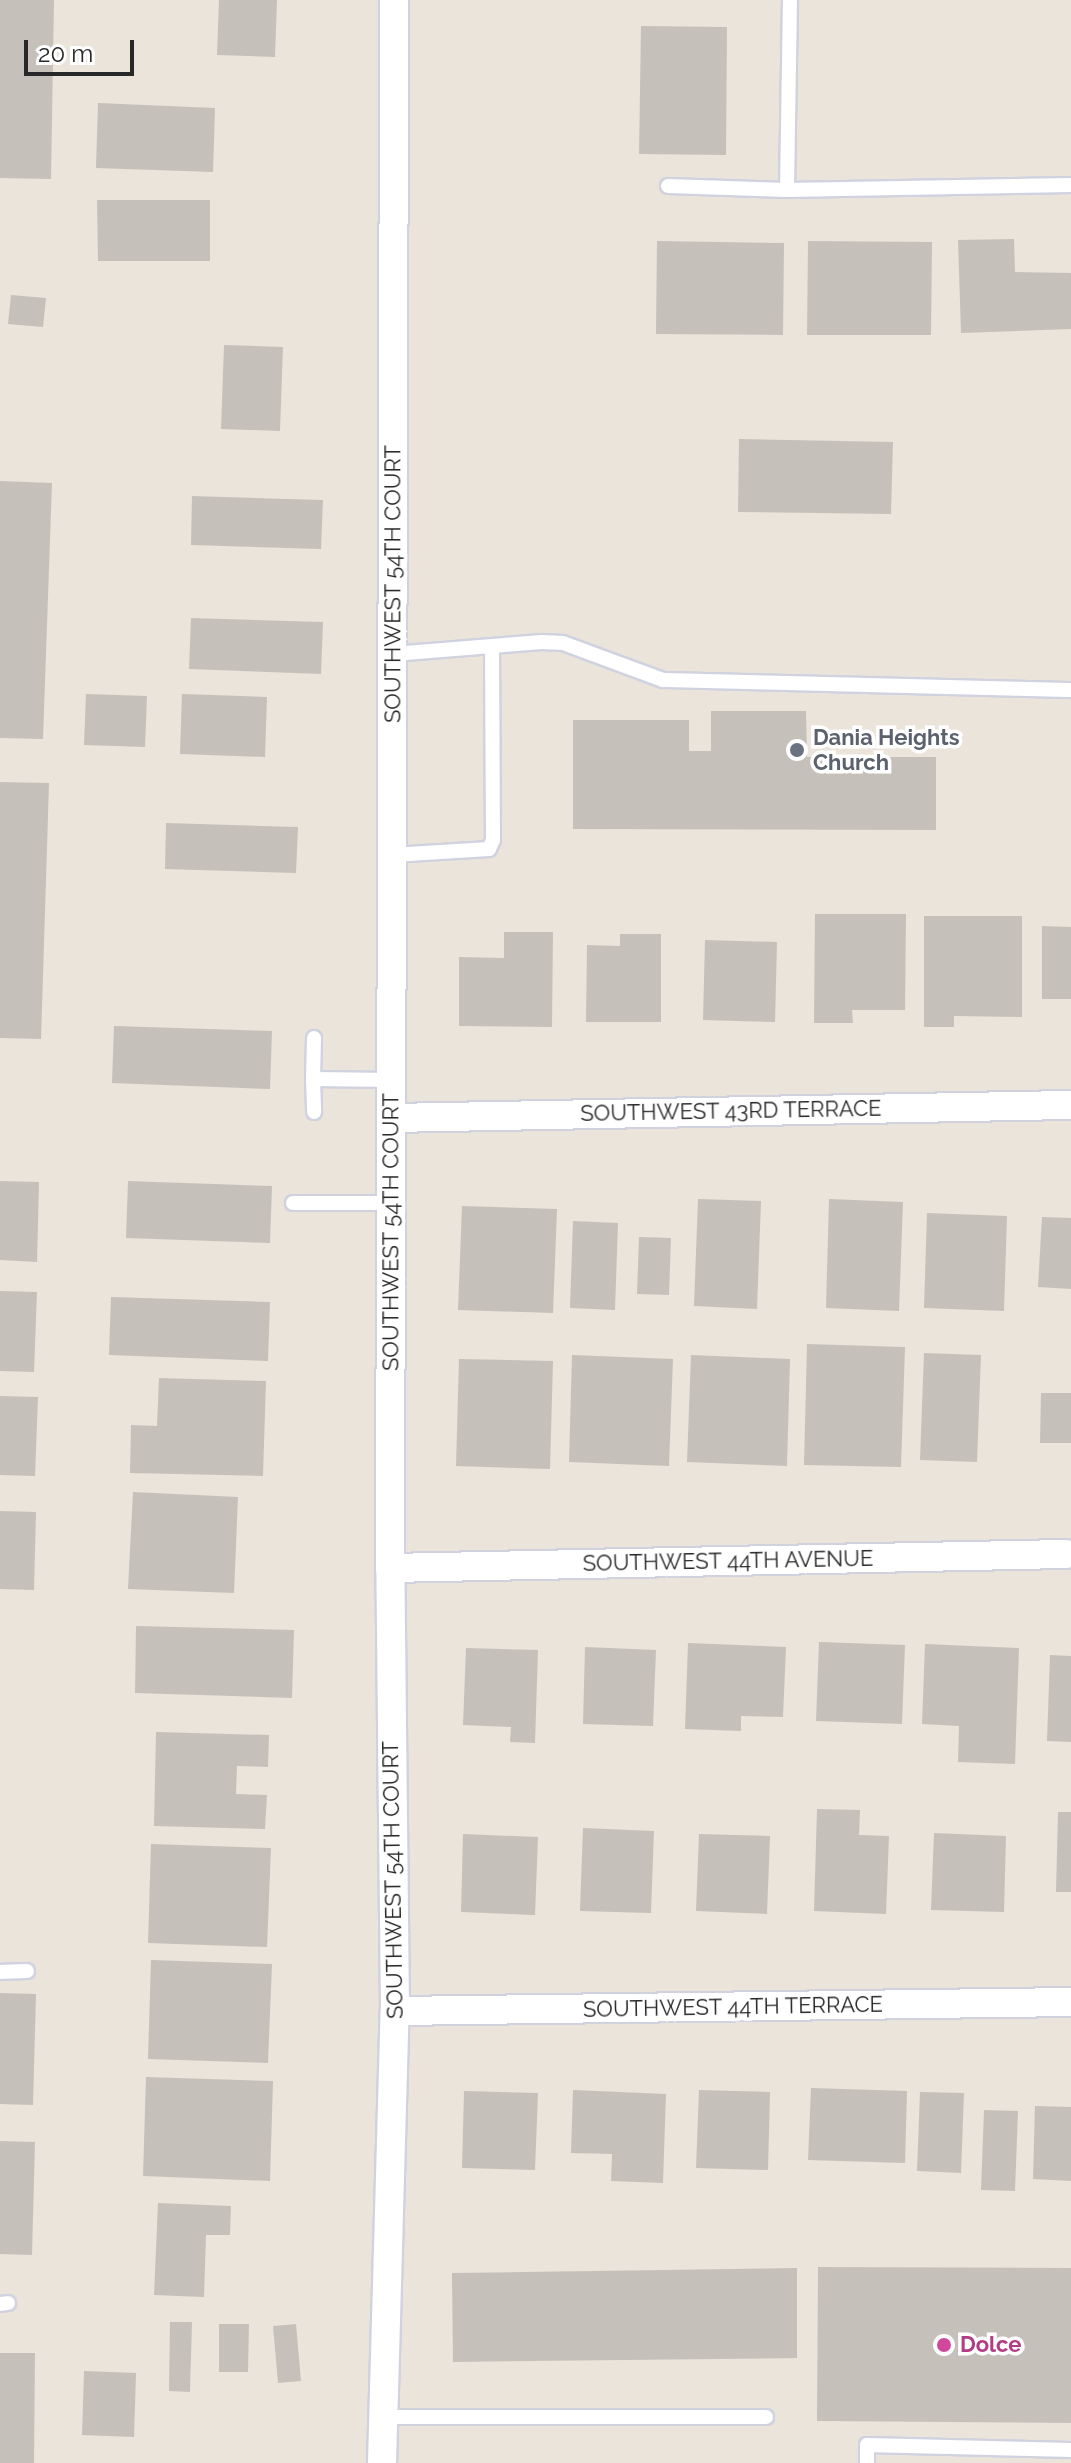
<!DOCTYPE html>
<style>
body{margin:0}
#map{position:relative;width:1071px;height:2463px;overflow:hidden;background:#eae4da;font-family:Raleway,sans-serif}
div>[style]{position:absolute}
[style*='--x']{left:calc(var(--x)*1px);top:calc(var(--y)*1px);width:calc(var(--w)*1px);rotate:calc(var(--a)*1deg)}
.building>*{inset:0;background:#c5c1ba}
.roads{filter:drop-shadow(2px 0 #d0d2e0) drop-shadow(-2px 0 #d0d2e0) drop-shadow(0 2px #d0d2e0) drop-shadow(0 -2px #d0d2e0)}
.service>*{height:14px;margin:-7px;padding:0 7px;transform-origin:7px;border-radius:7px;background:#fff}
.minor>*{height:28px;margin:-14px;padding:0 14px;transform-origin:14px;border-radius:14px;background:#fff}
.dots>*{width:22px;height:22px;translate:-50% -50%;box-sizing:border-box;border:4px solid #fff;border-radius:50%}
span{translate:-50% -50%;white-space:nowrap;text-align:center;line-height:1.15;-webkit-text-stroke:7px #fff;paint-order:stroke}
.street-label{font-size:22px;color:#282828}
.worship-label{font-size:22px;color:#5b616d;font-weight:700}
.left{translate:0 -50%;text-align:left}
.hotel-label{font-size:22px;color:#b23c85;font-weight:700}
.scale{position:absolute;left:24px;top:40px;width:110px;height:36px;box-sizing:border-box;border:4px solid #282828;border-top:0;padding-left:10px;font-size:24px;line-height:28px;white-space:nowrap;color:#282828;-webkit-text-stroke:6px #fff;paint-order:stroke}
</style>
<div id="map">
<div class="building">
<div style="clip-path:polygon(0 0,54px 0,51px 179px,0 178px)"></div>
<div style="clip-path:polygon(219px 0,277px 0,275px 57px,217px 55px)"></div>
<div style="clip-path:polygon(641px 26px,727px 27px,726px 155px,639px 154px)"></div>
<div style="clip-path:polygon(98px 103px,215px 108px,213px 172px,96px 168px)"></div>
<div style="clip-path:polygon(97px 200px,210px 200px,210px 261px,98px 261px)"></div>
<div style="clip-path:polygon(1014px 239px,1015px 272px,1071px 273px,1071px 329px,961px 333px,958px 240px)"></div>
<div style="clip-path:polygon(657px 241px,784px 243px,783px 335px,656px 334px)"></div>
<div style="clip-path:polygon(808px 241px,932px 242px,931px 335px,807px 335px)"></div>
<div style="clip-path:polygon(11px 295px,46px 298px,43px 327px,8px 324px)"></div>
<div style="clip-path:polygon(224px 345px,283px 347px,280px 431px,221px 429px)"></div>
<div style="clip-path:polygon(739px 439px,893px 442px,891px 514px,738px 512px)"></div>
<div style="clip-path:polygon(0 481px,52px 483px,43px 739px,0 738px)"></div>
<div style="clip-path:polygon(192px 496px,323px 500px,321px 549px,191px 545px)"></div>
<div style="clip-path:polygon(191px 618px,323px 622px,321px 674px,189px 669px)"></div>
<div style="clip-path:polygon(86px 694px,147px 696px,145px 747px,84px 745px)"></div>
<div style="clip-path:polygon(182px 694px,267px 697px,265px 757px,180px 754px)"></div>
<div style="clip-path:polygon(711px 711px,806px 711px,807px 757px,936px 757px,936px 830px,573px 829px,573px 720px,689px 720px,689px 751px,711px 751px)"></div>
<div style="clip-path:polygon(0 782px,49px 783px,41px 1039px,0 1038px)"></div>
<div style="clip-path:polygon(166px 823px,298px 827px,296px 873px,165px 869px)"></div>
<div style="clip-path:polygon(815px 914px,906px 914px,905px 1010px,852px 1010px,853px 1023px,814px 1023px)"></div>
<div style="clip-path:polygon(924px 916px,1022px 916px,1022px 1017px,954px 1016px,954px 1027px,924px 1027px)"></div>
<div style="clip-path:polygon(1042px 926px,1071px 927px,1071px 999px,1042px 999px)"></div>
<div style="clip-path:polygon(504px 932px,553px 932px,552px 1027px,459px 1026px,459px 957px,504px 958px)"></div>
<div style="clip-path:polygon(620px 934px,661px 934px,661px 1022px,586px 1022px,587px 945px,620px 946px)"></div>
<div style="clip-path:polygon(705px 940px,777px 942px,775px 1022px,703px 1020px)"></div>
<div style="clip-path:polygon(114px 1026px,272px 1031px,270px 1089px,112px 1083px)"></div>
<div style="clip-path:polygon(0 1181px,39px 1182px,37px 1262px,0 1260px)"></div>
<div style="clip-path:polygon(128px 1181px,272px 1186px,270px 1243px,126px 1238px)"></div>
<div style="clip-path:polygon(698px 1199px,761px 1201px,757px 1309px,694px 1306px)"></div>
<div style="clip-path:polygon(829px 1199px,903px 1202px,899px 1311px,826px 1308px)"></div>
<div style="clip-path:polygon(462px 1206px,557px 1209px,553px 1313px,458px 1310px)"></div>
<div style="clip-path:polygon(927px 1213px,1007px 1216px,1004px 1311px,924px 1308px)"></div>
<div style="clip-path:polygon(1042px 1217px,1071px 1218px,1071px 1289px,1038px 1287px)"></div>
<div style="clip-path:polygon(573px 1221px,618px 1223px,615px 1310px,570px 1308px)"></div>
<div style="clip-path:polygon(639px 1237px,671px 1238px,669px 1295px,637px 1294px)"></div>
<div style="clip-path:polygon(0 1291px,37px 1292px,34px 1372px,0 1371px)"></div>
<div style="clip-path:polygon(111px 1297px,270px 1302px,268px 1361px,109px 1355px)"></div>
<div style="clip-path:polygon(807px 1344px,905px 1347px,901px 1467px,804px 1465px)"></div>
<div style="clip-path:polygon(924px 1353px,981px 1355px,977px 1462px,920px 1460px)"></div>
<div style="clip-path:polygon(572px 1355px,673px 1359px,669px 1466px,569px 1462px)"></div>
<div style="clip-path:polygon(691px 1355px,790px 1359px,787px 1466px,687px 1462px)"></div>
<div style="clip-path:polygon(459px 1359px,553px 1361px,550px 1469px,456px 1466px)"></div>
<div style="clip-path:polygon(159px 1378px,266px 1381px,263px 1476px,130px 1473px,131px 1425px,157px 1426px)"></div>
<div style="clip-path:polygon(1041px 1393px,1071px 1393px,1071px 1443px,1040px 1443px)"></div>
<div style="clip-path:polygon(0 1396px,38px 1397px,35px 1476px,0 1475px)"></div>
<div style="clip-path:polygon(133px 1492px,238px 1497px,234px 1593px,128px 1589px)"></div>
<div style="clip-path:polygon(0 1511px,36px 1512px,34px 1590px,0 1589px)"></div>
<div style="clip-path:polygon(136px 1626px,294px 1630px,292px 1698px,135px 1693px)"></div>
<div style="clip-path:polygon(819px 1642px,905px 1645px,902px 1724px,816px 1721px)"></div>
<div style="clip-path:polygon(688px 1643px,786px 1647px,783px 1717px,741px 1716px,741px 1731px,685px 1729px)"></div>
<div style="clip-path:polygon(925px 1644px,1019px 1648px,1015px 1764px,958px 1762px,959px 1726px,922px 1724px)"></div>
<div style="clip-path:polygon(585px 1647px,656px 1650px,653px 1726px,583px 1724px)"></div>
<div style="clip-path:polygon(466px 1648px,538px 1650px,535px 1743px,510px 1742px,511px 1727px,463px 1725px)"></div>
<div style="clip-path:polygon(1050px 1655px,1071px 1656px,1071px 1742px,1047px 1741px)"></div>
<div style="clip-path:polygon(156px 1732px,269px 1735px,268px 1767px,237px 1766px,236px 1794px,267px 1795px,265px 1829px,154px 1826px)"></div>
<div style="clip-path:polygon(817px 1809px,860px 1810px,859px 1835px,889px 1836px,886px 1914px,814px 1911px)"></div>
<div style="clip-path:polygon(1058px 1812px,1071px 1812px,1071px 1892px,1056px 1892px)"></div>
<div style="clip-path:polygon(583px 1828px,654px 1831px,651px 1913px,580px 1911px)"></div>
<div style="clip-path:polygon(934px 1833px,1006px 1836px,1004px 1912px,931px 1910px)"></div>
<div style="clip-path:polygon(463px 1834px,538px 1837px,535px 1915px,461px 1912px)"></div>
<div style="clip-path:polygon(699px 1834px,770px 1836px,767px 1914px,696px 1911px)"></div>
<div style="clip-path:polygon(151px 1844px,271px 1848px,267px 1947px,148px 1943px)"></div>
<div style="clip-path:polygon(151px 1960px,272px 1964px,268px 2063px,148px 2059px)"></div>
<div style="clip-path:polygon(0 1993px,36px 1994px,33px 2105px,0 2104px)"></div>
<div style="clip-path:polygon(146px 2077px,273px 2081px,270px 2181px,143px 2176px)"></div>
<div style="clip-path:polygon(811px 2088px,907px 2091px,905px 2163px,808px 2160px)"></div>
<div style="clip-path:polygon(573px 2090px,666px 2094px,663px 2183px,611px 2181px,612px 2154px,571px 2153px)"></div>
<div style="clip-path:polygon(699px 2090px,770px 2092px,768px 2170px,696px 2168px)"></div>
<div style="clip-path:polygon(464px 2091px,538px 2093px,535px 2170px,462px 2168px)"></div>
<div style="clip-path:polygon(920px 2092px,964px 2093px,961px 2173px,917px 2171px)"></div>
<div style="clip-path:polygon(1035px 2106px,1071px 2107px,1071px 2181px,1033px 2179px)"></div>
<div style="clip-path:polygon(984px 2110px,1018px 2111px,1015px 2191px,981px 2190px)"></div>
<div style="clip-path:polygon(0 2141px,35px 2142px,32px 2255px,0 2254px)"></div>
<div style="clip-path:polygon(158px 2203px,231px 2206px,230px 2235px,206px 2235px,204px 2297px,154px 2295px)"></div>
<div style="clip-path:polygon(818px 2267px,1071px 2268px,1071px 2423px,817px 2421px)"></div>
<div style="clip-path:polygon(797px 2268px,797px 2358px,453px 2362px,452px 2273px)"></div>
<div style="clip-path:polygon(170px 2322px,192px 2322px,190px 2392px,169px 2391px)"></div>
<div style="clip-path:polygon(219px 2324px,249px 2324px,248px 2372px,219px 2372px)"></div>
<div style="clip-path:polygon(296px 2324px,301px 2381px,278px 2383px,273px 2326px)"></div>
<div style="clip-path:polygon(0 2353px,35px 2353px,34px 2463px,0 2463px)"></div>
<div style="clip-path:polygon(84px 2371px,136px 2373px,134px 2437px,82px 2435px)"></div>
</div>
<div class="roads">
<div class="service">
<div style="--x:668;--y:186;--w:119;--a:1.9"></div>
<div style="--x:787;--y:190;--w:284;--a:-1"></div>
<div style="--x:787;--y:190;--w:190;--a:-89.1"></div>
<div style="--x:393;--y:654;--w:149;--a:-4.6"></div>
<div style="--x:542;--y:642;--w:21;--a:3"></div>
<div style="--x:563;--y:643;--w:107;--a:20.3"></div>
<div style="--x:663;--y:680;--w:408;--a:1.4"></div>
<div style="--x:392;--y:855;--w:97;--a:-3.5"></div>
<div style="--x:489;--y:849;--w:10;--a:-66"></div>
<div style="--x:493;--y:840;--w:194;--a:-90.3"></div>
<div style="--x:314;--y:1038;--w:41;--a:91.4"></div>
<div style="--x:313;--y:1079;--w:78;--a:0.7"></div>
<div style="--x:313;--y:1079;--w:33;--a:88"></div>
<div style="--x:293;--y:1203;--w:98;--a:0"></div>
<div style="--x:0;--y:1972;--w:27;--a:-2"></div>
<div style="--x:0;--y:2304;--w:8;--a:-7"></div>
<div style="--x:383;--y:2417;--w:383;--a:0"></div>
<div style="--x:867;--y:2463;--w:18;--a:-90"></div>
<div style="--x:867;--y:2445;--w:204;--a:1.4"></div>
</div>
<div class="minor">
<div style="--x:391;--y:1118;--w:680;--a:-1.1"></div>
<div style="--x:390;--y:1568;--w:676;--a:-1.19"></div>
<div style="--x:395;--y:2011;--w:676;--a:-0.76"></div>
<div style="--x:382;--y:2463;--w:452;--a:-88.4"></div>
<div style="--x:395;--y:2011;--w:443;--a:-90.6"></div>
<div style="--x:390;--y:1568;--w:1568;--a:-89.85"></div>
</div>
</div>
<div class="dots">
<div style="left:797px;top:750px;background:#6b7280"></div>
<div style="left:944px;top:2345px;background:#d1479c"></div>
</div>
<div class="street-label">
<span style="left:393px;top:584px;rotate:-90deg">SOUTHWEST 54TH COURT</span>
<span style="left:731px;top:1111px;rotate:-1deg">SOUTHWEST 43RD TERRACE</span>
<span style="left:391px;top:1232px;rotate:-90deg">SOUTHWEST 54TH COURT</span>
<span style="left:728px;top:1561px;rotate:-1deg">SOUTHWEST 44TH AVENUE</span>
<span style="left:393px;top:1880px;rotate:-91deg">SOUTHWEST 54TH COURT</span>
<span style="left:733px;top:2007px;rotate:-1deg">SOUTHWEST 44TH TERRACE</span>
</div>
<div class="worship-label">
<span class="left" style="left:813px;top:750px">Dania Heights<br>Church</span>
</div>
<div class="hotel-label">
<span class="left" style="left:960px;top:2345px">Dolce</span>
</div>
<div class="scale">20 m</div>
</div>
